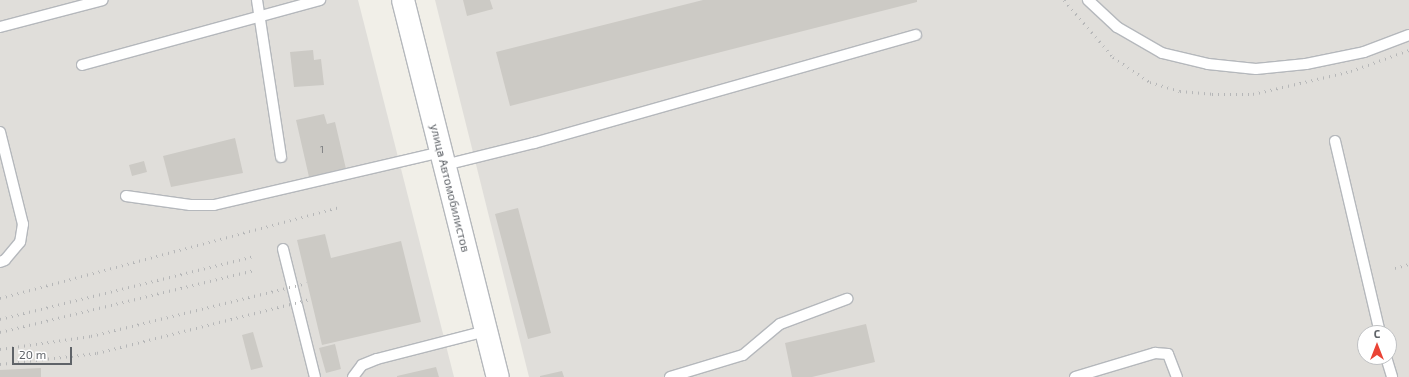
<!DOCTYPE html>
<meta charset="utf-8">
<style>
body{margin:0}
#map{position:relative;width:1409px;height:377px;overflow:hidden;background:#f1efe8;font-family:"Exo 2",sans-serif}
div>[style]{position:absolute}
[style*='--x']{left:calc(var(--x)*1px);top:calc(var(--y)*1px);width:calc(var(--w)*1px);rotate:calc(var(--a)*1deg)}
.industrial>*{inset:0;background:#e0deda}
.building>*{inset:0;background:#cccac5}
.roads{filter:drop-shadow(1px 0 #b5b8bc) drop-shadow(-1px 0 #b5b8bc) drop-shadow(0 1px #b5b8bc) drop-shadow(0 -1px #b5b8bc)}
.service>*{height:10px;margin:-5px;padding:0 5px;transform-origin:5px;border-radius:5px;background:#fff}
.tertiary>*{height:22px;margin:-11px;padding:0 11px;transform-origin:11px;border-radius:11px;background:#fff}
.rail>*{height:3px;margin-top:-1.5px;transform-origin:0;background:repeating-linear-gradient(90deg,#b6b7b8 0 1px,transparent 0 6px)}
span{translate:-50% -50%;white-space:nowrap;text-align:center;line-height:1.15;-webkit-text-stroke:3px #fff;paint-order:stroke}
.number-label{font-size:10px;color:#7a7d7f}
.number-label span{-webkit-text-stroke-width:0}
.street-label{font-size:12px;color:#5f6368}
.north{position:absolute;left:1357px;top:325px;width:40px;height:40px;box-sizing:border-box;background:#fff;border:1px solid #bfc1c3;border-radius:50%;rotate:0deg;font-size:11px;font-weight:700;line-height:16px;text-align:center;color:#5f6368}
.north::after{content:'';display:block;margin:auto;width:14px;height:18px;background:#ea4335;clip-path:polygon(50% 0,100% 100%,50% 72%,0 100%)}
.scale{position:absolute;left:12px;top:347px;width:60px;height:18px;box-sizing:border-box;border:2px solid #5f6368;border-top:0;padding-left:5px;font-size:12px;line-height:14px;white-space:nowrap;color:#5f6368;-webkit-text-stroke:3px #fff;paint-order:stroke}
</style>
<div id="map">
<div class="industrial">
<div style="clip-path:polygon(0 0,358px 0,454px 377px,0 377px)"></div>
<div style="clip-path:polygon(evenodd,435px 0,1409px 0,1409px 377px,529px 377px,435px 0,1365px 333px,1389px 333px,1389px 357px,1365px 357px,1365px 333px)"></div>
</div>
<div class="building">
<div style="clip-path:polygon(463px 0,490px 0,493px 9px,467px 16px)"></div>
<div style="clip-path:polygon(703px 0,917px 0,917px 2px,510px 106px,496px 52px)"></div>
<div style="clip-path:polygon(313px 50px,314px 60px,321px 59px,324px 85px,294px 87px,290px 52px)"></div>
<div style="clip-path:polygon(324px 114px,327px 124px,335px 122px,346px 169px,309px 177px,296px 120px)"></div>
<div style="clip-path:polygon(235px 138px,243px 173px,171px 187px,163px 156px)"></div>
<div style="clip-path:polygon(144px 161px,147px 172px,132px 176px,129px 165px)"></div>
<div style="clip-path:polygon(518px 208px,551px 333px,528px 339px,495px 214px)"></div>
<div style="clip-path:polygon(325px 234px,331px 258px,401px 241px,421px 322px,322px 345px,297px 240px)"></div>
<div style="clip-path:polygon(866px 324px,875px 362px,812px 377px,792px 377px,785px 343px)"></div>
<div style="clip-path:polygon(253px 332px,263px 367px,251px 370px,242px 335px)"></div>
<div style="clip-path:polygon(335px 344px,341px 369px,326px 373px,319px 348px)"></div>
<div style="clip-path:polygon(436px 367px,439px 377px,397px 377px,397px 376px)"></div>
<div style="clip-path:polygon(41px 368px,41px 377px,0 377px,0 370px)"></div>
<div style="clip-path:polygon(562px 371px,564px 377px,540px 377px,540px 376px)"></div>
</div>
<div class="roads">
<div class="service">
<div style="--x:257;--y:0;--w:159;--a:81.3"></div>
<div style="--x:1088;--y:0;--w:40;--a:43"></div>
<div style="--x:1117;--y:27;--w:52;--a:30"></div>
<div style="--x:1162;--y:53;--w:47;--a:13.4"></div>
<div style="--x:1208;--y:64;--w:48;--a:5.9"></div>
<div style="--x:1256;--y:69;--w:50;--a:-5.7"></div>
<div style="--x:1306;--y:64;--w:59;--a:-11.7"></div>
<div style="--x:1364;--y:52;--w:48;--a:-20.7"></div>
<div style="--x:0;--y:27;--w:106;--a:-14.7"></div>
<div style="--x:82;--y:65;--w:247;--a:-15.3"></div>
<div style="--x:0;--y:132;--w:95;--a:76"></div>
<div style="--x:23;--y:224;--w:18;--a:99"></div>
<div style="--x:20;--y:242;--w:23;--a:130"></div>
<div style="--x:5;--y:260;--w:5;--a:158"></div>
<div style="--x:1335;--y:141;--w:197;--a:76.8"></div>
<div style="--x:445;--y:165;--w:92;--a:-13.9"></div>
<div style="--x:534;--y:143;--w:397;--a:-15.8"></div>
<div style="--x:126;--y:196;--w:65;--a:8"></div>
<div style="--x:190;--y:205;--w:24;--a:0"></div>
<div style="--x:214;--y:205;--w:234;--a:-13.1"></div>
<div style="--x:283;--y:249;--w:132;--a:76"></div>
<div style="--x:1386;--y:357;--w:21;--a:73"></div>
<div style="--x:353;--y:377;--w:15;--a:-53"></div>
<div style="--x:362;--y:365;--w:16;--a:-22"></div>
<div style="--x:377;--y:359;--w:113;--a:-14.4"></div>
<div style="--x:670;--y:377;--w:76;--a:-16.8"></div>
<div style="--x:743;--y:355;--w:48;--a:-40"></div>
<div style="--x:780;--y:324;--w:72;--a:-20.5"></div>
<div style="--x:1075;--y:377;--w:84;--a:-16.7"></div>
<div style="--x:1155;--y:353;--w:13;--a:4"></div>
<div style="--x:1168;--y:354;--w:25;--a:69"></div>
</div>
<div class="tertiary">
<div style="--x:403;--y:0;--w:389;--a:75.9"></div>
</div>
</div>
<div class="rail">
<div style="--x:1064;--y:0;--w:75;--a:49.3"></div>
<div style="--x:1113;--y:57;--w:45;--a:34"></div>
<div style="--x:1150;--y:82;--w:31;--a:17"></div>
<div style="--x:1180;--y:91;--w:32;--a:5"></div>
<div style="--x:1212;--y:94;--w:41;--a:0"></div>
<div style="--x:1253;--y:94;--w:101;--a:-13.2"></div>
<div style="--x:1351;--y:71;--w:62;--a:-19.9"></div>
<div style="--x:1395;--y:268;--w:15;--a:-16"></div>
<div style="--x:0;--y:298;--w:352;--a:-15"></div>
<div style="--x:0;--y:319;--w:259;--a:-13.9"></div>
<div style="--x:0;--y:332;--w:262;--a:-13.7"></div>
<div style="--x:0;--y:349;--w:92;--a:-8.1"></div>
<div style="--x:91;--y:336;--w:222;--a:-13.8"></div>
<div style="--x:0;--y:364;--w:98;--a:-6.5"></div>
<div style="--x:97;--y:353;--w:221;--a:-14.2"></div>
</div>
<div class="number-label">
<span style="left:322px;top:150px">1</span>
</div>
<div class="street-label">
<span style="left:450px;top:188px;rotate:76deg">улица Автомобилистов</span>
</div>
<div class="north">С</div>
<div class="scale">20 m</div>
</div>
